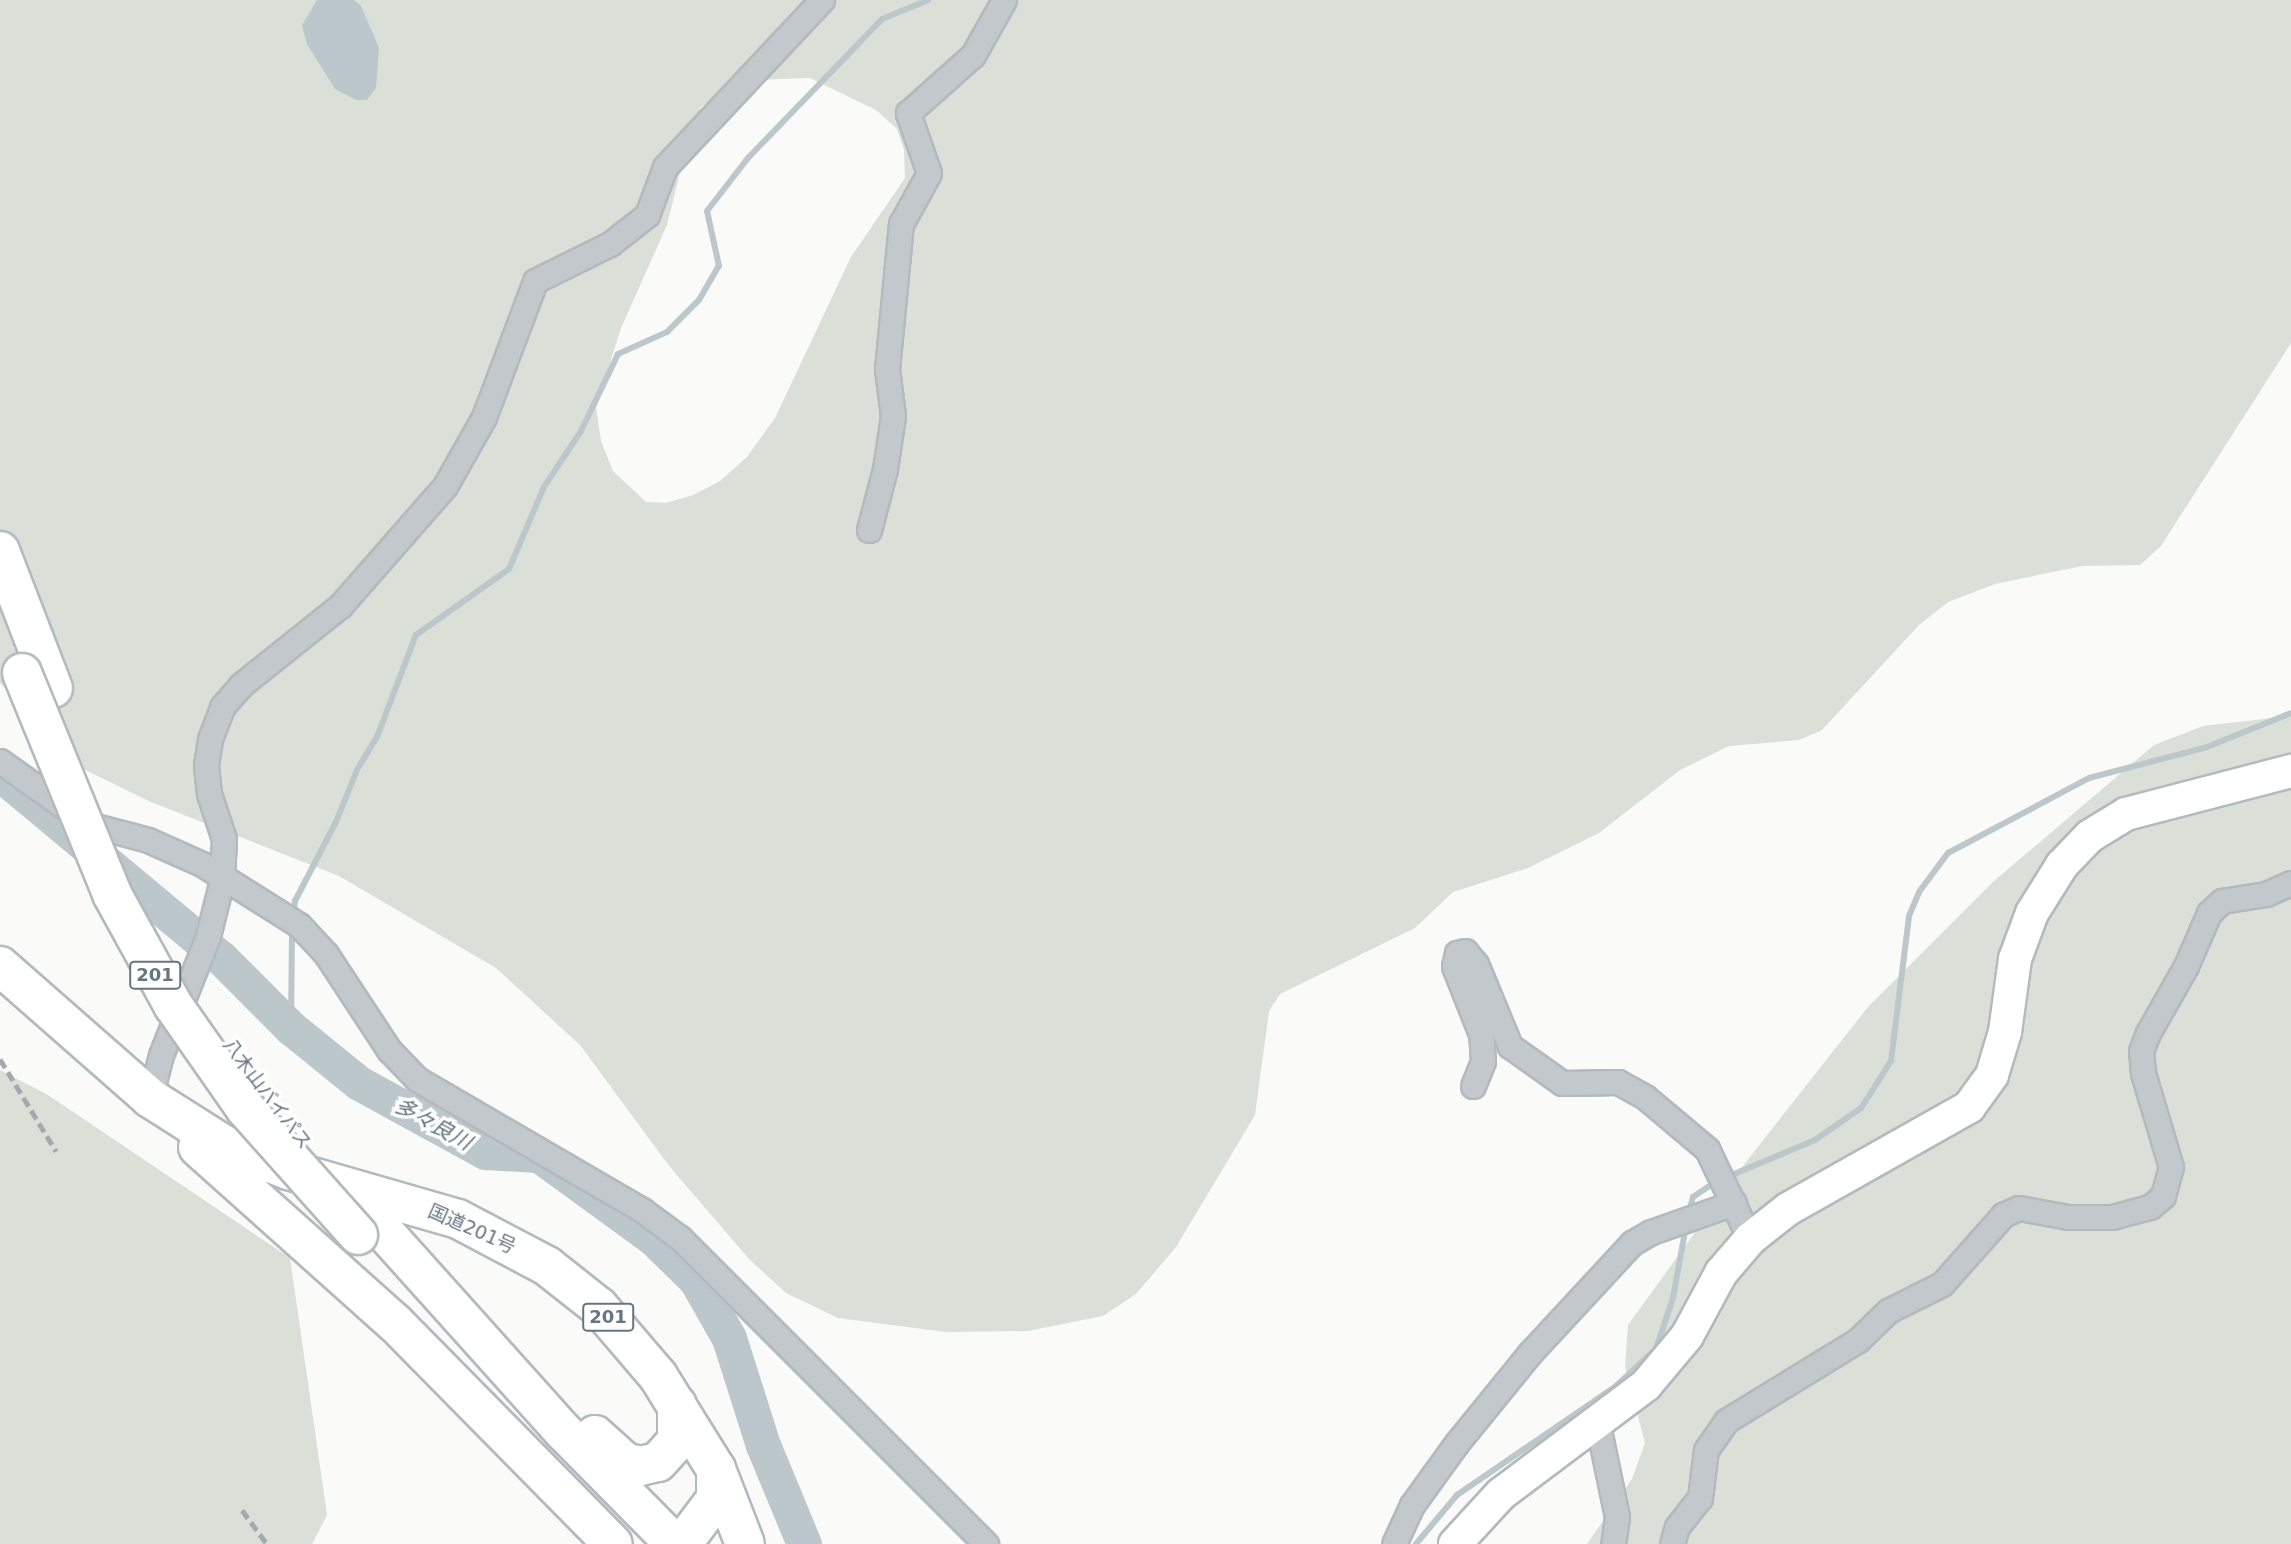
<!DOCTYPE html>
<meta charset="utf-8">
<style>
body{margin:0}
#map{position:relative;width:2291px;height:1544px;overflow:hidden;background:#fafaf8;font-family:"DejaVu Sans","Noto Sans JP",sans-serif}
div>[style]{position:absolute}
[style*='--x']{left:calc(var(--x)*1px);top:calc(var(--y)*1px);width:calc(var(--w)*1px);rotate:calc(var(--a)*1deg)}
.green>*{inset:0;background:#dadfd7}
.water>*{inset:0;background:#bbc7cb}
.stream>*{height:6px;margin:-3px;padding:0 3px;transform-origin:3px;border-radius:3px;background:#bbc7cb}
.river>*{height:35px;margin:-17.5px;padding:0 17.5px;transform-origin:17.5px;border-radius:17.5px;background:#bbc7cb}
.roads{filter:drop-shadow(2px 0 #b3babf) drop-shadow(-2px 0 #b3babf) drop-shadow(0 2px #b3babf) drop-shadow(0 -2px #b3babf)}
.street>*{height:23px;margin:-11.5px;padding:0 11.5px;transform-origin:11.5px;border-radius:11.5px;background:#c3c8cc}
.secondary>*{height:32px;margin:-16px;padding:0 16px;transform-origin:16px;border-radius:16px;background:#fff}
.highway>*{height:38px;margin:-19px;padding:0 19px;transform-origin:19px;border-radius:19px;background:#fff}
.rail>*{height:5px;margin-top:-2.5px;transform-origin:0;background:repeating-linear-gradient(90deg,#a2aab0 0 10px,transparent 0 15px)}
.bridges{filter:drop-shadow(2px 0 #b4b9bd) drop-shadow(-2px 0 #b4b9bd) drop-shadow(0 2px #b4b9bd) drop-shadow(0 -2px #b4b9bd)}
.highway-bridge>*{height:38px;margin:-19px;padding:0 19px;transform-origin:19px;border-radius:19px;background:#fff}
span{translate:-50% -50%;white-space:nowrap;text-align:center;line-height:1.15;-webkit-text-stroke:7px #fff;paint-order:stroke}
.shield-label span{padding:2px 5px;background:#fff;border:2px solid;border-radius:5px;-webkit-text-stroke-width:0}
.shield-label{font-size:18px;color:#657683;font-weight:700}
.street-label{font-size:19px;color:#657683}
.water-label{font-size:21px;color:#60757c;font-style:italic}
</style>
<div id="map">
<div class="green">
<div style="clip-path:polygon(evenodd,0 0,2291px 0,2291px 343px,2161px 546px,2140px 565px,2082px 566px,1995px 584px,1948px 602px,1919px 625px,1822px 730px,1799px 740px,1729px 746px,1680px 770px,1599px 833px,1528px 868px,1453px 892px,1415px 928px,1280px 994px,1269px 1011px,1255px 1115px,1176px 1247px,1136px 1294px,1103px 1316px,1028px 1331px,946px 1332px,838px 1318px,786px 1293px,749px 1259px,670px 1167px,580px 1045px,496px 968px,339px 876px,151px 802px,83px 769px,0 683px,0 0,810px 78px,876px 110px,897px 129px,904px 150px,905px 178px,851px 257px,775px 418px,747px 457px,720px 481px,693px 495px,666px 503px,646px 502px,613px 471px,601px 441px,596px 407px,621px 328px,667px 225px,691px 128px,701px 107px,716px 96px,756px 80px,810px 78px)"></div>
<div style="clip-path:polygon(2291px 716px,2291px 1544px,1587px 1544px,1632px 1479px,1645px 1443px,1625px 1367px,1628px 1325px,1746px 1162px,1868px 1007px,1994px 881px,2154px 745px,2203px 726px)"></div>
<div style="clip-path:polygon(0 1070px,48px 1095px,290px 1258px,327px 1515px,312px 1544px,0 1544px)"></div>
</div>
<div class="water">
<div style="clip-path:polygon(317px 0,354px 0,361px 6px,379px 48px,376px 88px,367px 100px,356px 100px,335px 89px,307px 44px,302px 25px)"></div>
</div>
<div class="stream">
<div style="--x:294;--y:914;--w:13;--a:-86"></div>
<div style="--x:295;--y:901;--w:89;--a:-62.6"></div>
<div style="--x:336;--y:822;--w:56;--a:-68"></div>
<div style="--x:357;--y:770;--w:39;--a:-59"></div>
<div style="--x:377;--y:737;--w:109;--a:-69.1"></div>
<div style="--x:416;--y:635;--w:114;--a:-35.4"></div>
<div style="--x:509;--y:569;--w:89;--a:-66.9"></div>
<div style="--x:544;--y:487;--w:67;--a:-56.5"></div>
<div style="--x:581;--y:431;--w:85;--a:-64.3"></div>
<div style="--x:618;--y:354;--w:54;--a:-24.2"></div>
<div style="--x:667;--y:332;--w:45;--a:-45"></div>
<div style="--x:699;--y:300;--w:39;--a:-60"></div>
<div style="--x:719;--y:266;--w:56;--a:-102.3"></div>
<div style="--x:707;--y:211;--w:67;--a:-52.3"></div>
<div style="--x:748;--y:158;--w:193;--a:-46"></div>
<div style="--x:882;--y:19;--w:50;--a:-22.4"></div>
<div style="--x:291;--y:1028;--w:99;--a:-89.4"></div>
<div style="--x:1727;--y:1177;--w:95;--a:-22.8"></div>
<div style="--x:1815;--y:1140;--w:56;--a:-34.8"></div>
<div style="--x:1861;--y:1108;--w:56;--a:-57.4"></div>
<div style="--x:1891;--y:1061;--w:146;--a:-82.9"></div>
<div style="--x:1909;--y:916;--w:26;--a:-67"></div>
<div style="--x:1919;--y:892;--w:49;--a:-53.4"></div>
<div style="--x:1948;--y:853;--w:160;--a:-28"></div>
<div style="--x:2089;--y:778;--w:122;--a:-14.7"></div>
<div style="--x:2207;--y:747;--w:91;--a:-22"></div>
<div style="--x:1689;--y:1212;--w:16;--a:-75"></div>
<div style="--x:1693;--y:1197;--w:29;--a:-34"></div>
<div style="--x:1416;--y:1544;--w:64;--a:-50.1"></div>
<div style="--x:1457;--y:1495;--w:193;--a:-34.4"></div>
<div style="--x:1616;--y:1386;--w:54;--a:-42.8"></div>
<div style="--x:1656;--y:1349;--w:54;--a:-71.6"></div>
<div style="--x:1673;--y:1298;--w:73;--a:-79.8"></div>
</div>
<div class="river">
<div style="--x:0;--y:774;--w:288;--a:39.8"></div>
<div style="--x:221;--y:958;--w:99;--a:45"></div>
<div style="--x:291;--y:1028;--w:87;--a:39"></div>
<div style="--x:359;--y:1083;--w:144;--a:28.7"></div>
<div style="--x:485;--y:1152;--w:54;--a:3.2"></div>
<div style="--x:539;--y:1155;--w:142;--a:36.1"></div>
<div style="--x:654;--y:1239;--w:59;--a:44.3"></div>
<div style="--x:696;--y:1280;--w:67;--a:60.4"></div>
<div style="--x:729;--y:1338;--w:112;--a:72.4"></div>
<div style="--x:763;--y:1445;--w:107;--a:67.5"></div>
</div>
<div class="roads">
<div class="street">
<div style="--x:869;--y:530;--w:63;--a:-75.3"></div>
<div style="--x:885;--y:469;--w:54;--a:-81.4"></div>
<div style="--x:893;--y:416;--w:47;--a:-97.3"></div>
<div style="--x:887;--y:369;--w:146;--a:-84.5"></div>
<div style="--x:901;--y:224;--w:58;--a:-61.2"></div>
<div style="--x:929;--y:173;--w:64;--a:-109.3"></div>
<div style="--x:908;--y:113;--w:87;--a:-41.7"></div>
<div style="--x:973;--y:55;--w:63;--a:-60.6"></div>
<div style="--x:0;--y:761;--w:108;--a:35.6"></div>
<div style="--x:88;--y:824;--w:62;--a:14.9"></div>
<div style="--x:148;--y:840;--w:59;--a:24"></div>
<div style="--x:202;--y:864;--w:115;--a:32.2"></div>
<div style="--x:299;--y:925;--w:40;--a:47"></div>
<div style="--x:326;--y:954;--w:115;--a:56.7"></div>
<div style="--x:389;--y:1050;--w:40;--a:46"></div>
<div style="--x:417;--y:1079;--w:260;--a:30.2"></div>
<div style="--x:642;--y:1210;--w:47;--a:36.4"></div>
<div style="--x:680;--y:1238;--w:433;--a:45"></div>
<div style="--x:1473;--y:1086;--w:27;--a:-68"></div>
<div style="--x:1483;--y:1061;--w:27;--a:-94"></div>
<div style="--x:1481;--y:1034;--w:73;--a:-111.7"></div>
<div style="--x:1454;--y:966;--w:13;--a:-77"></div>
<div style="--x:1457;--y:953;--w:8;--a:-14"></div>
<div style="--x:1465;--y:951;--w:17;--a:50"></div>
<div style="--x:1476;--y:964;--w:89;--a:67.5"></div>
<div style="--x:1510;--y:1046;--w:64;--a:35.4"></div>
<div style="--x:1562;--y:1083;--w:56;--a:-1"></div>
<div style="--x:1618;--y:1082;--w:31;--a:29"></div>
<div style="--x:1645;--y:1097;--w:81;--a:40"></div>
<div style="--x:1707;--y:1149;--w:100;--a:64.5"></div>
<div style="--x:150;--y:1098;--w:44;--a:-75.7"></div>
<div style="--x:161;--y:1055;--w:128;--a:-68.4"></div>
<div style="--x:208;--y:936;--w:58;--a:-76"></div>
<div style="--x:222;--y:880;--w:41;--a:-87.2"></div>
<div style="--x:224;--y:839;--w:47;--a:-108.4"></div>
<div style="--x:209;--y:794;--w:29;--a:-96"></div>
<div style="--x:206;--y:765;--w:26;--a:-81"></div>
<div style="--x:210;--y:739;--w:34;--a:-69"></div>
<div style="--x:222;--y:707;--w:29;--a:-49"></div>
<div style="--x:241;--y:685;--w:127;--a:-38.6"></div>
<div style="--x:340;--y:606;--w:159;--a:-48.8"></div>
<div style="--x:445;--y:486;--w:79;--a:-60.5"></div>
<div style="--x:484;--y:417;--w:145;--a:-69.4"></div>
<div style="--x:535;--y:281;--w:84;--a:-26.3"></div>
<div style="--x:610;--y:244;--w:47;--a:-38.1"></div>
<div style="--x:647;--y:215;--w:51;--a:-69.4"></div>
<div style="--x:665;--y:167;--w:229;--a:-46.8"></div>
<div style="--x:1598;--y:1425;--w:94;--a:78.3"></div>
<div style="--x:1617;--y:1517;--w:27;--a:98"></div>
<div style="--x:1394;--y:1544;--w:43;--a:-65.2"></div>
<div style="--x:1412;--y:1505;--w:75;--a:-54.2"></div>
<div style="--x:1456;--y:1444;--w:117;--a:-50.9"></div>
<div style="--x:1530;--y:1353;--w:150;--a:-47.2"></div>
<div style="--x:1632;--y:1243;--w:22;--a:-30"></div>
<div style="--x:1651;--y:1232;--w:88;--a:-19.3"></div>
<div style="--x:1672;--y:1544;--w:18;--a:-74"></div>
<div style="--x:1677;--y:1527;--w:37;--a:-52"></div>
<div style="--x:1700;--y:1498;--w:48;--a:-82.9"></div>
<div style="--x:1706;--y:1450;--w:35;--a:-55"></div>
<div style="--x:1726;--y:1421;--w:155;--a:-31.5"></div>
<div style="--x:1858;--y:1340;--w:42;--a:-44"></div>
<div style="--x:1888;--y:1311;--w:60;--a:-26.6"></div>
<div style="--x:1942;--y:1284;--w:92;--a:-48.5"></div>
<div style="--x:2003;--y:1215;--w:17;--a:-24"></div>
<div style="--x:2019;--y:1208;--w:50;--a:10.4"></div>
<div style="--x:2068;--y:1217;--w:44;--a:0"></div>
<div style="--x:2112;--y:1217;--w:39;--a:-15"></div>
<div style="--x:2150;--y:1207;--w:17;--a:-40"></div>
<div style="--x:2163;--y:1196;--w:30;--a:-75"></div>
<div style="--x:2171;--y:1167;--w:98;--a:-106.6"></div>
<div style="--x:2143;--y:1073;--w:22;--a:-95"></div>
<div style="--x:2141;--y:1051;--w:19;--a:-69"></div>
<div style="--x:2148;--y:1033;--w:77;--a:-60.4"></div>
<div style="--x:2186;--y:966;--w:58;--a:-66.5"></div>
<div style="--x:2209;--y:913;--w:18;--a:-43"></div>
<div style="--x:2222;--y:901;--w:45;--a:-9"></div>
<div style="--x:2266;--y:894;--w:27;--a:-24"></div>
</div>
<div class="secondary">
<div style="--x:1455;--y:1544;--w:68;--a:-47.4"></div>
<div style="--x:1501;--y:1494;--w:181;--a:-36.9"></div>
<div style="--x:1646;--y:1385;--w:64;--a:-50.1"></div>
<div style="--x:1687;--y:1336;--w:72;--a:-61.6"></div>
<div style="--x:1721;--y:1273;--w:45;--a:-49.5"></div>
<div style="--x:1750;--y:1239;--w:48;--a:-38.3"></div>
<div style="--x:1788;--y:1209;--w:208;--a:-29.4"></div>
<div style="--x:1969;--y:1107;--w:39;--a:-54"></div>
<div style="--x:1992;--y:1075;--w:45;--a:-73.2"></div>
<div style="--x:2005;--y:1032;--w:74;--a:-82.2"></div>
<div style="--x:2015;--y:959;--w:49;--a:-69.7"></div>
<div style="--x:2032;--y:913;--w:57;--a:-58"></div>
<div style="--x:2062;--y:865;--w:40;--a:-46"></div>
<div style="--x:2090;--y:836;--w:42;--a:-31.4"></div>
<div style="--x:2126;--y:814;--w:171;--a:-14.6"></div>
</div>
<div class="highway">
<div style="--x:0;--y:551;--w:147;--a:68.9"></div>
<div style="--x:0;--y:966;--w:200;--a:41.3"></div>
<div style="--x:150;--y:1098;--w:88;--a:32.4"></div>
<div style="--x:224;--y:1145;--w:69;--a:21.3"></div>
<div style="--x:288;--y:1170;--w:177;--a:16.1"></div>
<div style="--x:458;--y:1219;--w:101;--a:27.8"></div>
<div style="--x:547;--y:1266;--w:66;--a:38.3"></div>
<div style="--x:599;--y:1307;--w:91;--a:49.5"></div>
<div style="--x:658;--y:1376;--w:110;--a:58.1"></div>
<div style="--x:716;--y:1469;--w:30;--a:90"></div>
<div style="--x:716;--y:1499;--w:56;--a:127.1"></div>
<div style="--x:198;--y:1147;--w:264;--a:41.8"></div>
<div style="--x:395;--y:1323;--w:310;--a:45.4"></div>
<div style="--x:370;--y:1216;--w:290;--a:48.1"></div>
<div style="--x:564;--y:1432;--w:158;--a:45.3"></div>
<div style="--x:595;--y:1435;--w:40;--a:42"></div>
<div style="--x:625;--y:1462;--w:16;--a:15"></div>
<div style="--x:640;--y:1466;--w:18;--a:-13"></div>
<div style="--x:658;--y:1462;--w:28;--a:-48"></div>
<div style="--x:677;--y:1441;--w:36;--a:-90"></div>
<div style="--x:716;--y:1469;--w:80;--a:68.9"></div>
</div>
</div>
<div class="rail">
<div style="--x:0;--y:1059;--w:108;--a:58.7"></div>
<div style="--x:242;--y:1510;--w:42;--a:53.7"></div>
</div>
<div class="bridges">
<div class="highway-bridge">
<div style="--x:22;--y:673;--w:239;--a:67.8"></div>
<div style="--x:112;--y:894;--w:127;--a:61.2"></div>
<div style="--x:173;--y:1005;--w:126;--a:55"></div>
<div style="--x:245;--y:1108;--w:170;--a:48.3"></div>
</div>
</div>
<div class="shield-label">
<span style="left:155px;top:975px">201</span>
<span style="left:608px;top:1317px">201</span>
</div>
<div class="street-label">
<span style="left:267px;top:1094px;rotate:53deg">八木山バイパス</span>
<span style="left:472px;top:1229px;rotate:24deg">国道201号</span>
</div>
<div class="water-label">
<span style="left:433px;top:1124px;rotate:29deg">多々良川</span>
</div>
</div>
